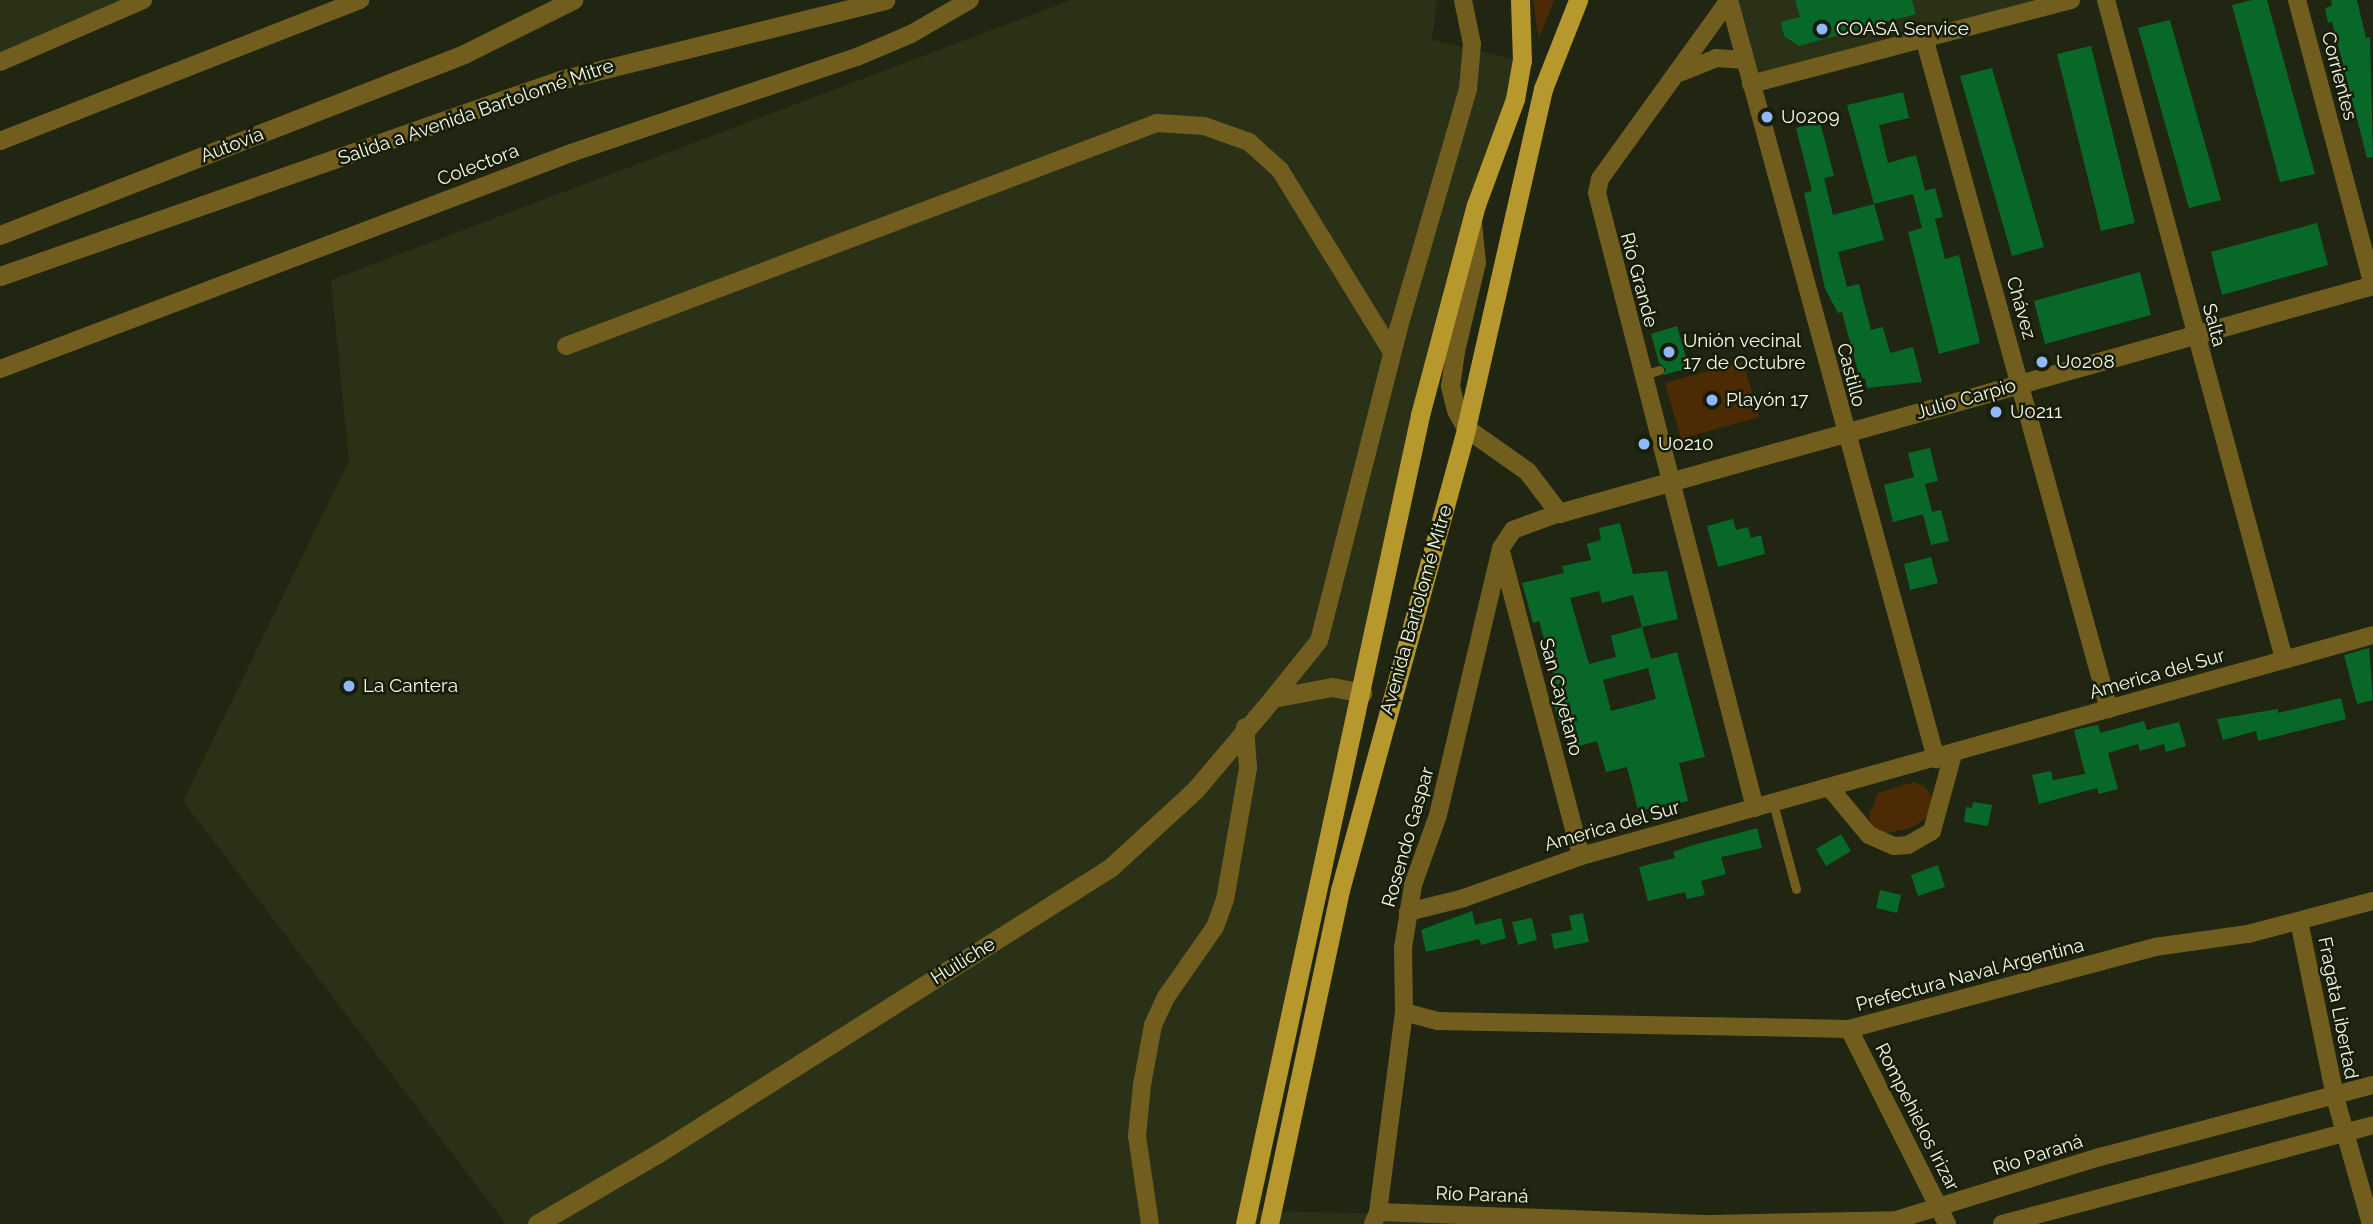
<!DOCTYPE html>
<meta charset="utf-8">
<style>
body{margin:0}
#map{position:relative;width:2373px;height:1224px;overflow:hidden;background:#212612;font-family:Raleway,sans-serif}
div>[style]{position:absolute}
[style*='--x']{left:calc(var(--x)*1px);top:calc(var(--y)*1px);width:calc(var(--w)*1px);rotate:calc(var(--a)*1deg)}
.built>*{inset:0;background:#2a3116}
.green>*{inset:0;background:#4b2a04}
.building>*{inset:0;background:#07682a}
.service>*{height:9px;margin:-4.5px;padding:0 4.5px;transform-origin:4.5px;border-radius:4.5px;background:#715e1f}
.minor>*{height:18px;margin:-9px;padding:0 9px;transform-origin:9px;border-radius:9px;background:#715e1f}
.tertiary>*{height:19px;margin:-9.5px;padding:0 9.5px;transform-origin:9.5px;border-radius:9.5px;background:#715e1f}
.primary>*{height:19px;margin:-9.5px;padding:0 9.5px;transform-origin:9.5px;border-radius:9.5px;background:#b7982c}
.dots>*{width:19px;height:19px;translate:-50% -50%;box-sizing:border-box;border:4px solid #181d09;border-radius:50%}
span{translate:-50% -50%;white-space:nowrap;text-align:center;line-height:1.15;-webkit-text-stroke:5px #181d09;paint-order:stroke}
.poi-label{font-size:19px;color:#f3f7ea}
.left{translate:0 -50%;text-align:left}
.street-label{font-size:19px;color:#f3f7ea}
</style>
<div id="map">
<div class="built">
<div style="clip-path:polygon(0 0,143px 0,0 62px)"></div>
<div style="clip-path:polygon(1071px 0,1437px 0,1432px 40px,1522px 61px,1476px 205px,1249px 1210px,1711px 1224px,506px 1224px,183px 801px,349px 461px,331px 280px)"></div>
<div style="clip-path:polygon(1729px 0,2071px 0,1751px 84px)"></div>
</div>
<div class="green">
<div style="clip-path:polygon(1533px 0,1554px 0,1539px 39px,1535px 14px)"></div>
<div style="clip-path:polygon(1743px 361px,1759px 417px,1681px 439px,1665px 383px)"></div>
<div style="clip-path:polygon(1914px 782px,1924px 786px,1932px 796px,1931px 815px,1911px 828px,1881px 834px,1872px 827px,1869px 815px,1878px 793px)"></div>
</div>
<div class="building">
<div style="clip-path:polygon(1795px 0,1912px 0,1916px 14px,1799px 46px,1784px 36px,1781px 22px,1800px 17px)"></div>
<div style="clip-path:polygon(2252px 0,2267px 0,2315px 174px,2280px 182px,2232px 5px)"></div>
<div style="clip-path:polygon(2331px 0,2357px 0,2366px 38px,2370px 37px,2373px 157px,2367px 158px,2332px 22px,2328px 23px,2325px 8px,2332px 6px)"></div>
<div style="clip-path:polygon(2170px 20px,2221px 200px,2189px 208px,2138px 28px)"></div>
<div style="clip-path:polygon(2091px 46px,2135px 223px,2101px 231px,2057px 54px)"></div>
<div style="clip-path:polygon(1992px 68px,2044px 247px,2012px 256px,1960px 76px)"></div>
<div style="clip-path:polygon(1903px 92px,1909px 118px,1879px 125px,1888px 163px,1916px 155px,1925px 191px,1874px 204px,1847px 105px)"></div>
<div style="clip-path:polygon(1820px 122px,1834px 176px,1824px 178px,1833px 215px,1874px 204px,1884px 240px,1838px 252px,1847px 287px,1859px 284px,1871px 330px,1883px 327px,1890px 353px,1913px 347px,1922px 382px,1867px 388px,1865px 378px,1860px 379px,1842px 312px,1838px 313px,1825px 289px,1804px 193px,1812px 191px,1796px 128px)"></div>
<div style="clip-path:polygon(1935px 188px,1943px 217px,1935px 219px,1945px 259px,1959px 255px,1980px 343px,1939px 354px,1908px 232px,1922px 228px,1913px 194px)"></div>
<div style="clip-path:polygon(2317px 223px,2328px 265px,2222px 295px,2211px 252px)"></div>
<div style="clip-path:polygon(2140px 272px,2151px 315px,2045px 344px,2034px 301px)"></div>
<div style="clip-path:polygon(1677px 326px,1689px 368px,1663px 375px,1666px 369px,1659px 363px,1651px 334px)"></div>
<div style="clip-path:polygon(1930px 448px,1938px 481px,1925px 484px,1932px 512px,1893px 522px,1884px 485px,1914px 477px,1908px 453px)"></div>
<div style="clip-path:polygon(1941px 510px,1949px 541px,1931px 545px,1923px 514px)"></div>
<div style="clip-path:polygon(1733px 519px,1736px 530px,1748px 527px,1751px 538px,1761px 535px,1765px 554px,1718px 567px,1707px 526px)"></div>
<div style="clip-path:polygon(evenodd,1620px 523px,1633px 574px,1667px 571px,1678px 619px,1642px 627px,1651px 659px,1677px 652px,1705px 757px,1679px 763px,1688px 801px,1658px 808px,1638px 810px,1627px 767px,1606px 772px,1597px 741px,1576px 747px,1569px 723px,1560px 725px,1553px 701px,1560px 699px,1552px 667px,1539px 621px,1533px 623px,1522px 583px,1564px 573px,1562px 566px,1591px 560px,1587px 544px,1601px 540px,1599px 528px,1620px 523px,1599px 591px,1602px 603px,1633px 595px,1642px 627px,1611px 636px,1616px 657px,1589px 664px,1570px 598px,1599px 591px,1620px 523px,1648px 668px,1656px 699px,1611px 711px,1603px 680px,1648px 668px)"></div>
<div style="clip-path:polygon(1931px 557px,1938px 583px,1910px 590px,1904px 564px)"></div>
<div style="clip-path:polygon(2369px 648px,2373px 700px,2357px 704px,2344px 655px)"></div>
<div style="clip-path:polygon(2341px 698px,2346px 719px,2258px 741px,2256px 731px,2223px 740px,2217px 719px,2278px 709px,2278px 713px)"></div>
<div style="clip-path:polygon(2144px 721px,2147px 730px,2179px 722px,2186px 746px,2166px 752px,2164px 744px,2140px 751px,2138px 744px,2108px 753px,2118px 789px,2099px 794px,2097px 788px,2039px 804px,2032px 775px,2051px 771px,2053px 780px,2085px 774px,2074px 730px,2098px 725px,2100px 733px)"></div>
<div style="clip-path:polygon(1973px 802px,1992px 805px,1988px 826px,1964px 822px,1966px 807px,1972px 808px)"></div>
<div style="clip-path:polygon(1757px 828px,1762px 848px,1721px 857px,1726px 874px,1701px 881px,1705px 895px,1687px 899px,1685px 892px,1648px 901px,1639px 867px,1675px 858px,1673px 852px,1690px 846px)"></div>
<div style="clip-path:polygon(1841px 834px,1851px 851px,1826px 866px,1816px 849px)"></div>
<div style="clip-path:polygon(1938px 865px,1945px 887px,1918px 896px,1911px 875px)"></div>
<div style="clip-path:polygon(1880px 890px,1901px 895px,1897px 913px,1876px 908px)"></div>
<div style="clip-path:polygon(1472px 911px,1475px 925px,1501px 918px,1506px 938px,1481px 945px,1479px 939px,1426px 952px,1421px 930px)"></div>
<div style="clip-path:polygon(1583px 913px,1589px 942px,1554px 949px,1551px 934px,1572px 930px,1569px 916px)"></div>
<div style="clip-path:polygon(1532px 918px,1537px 940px,1518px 945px,1512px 922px)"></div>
</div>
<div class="service">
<div style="--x:1643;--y:375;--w:17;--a:-17"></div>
<div style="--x:1773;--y:803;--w:89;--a:75"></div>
</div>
<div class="minor">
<div style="--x:1729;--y:0;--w:221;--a:125.8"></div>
<div style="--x:1600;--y:179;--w:14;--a:102"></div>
<div style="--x:1597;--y:193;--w:635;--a:75.59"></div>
<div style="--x:1729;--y:0;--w:787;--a:74.74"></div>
<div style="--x:2106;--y:0;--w:683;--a:74.88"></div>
<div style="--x:2297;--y:0;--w:295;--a:75.1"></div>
<div style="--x:1925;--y:41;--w:693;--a:74.6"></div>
<div style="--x:0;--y:62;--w:156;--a:-23.4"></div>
<div style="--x:1682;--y:72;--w:37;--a:-22"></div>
<div style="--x:1716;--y:58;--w:29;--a:4"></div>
<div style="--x:1751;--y:84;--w:331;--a:-14.7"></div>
<div style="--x:0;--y:141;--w:387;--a:-21.4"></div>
<div style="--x:566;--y:346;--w:632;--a:-20.67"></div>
<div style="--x:1157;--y:123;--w:47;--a:3.7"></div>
<div style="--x:1204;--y:126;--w:48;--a:19.6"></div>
<div style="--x:1249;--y:142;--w:42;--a:42.1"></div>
<div style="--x:1280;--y:170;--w:214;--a:58.4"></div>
<div style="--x:0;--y:369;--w:610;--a:-20.72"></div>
<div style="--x:571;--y:153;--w:302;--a:-18.6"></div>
<div style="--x:857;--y:57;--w:59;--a:-23.1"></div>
<div style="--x:911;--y:34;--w:68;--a:-30"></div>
<div style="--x:1502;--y:555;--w:311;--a:75.3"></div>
<div style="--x:1273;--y:698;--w:73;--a:-51.1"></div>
<div style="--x:1319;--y:641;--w:321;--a:-75.7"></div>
<div style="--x:1398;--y:330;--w:251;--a:-73.8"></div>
<div style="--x:1468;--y:89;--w:45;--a:-84.9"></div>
<div style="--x:1472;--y:44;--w:45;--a:-101.6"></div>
<div style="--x:1829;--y:787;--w:62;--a:50.2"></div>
<div style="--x:1869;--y:835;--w:27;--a:24"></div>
<div style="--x:1894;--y:846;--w:14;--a:-4"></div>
<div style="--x:1908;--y:845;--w:28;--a:-30"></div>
<div style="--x:1932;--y:831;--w:80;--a:-74.7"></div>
<div style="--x:1408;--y:912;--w:58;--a:-14"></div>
<div style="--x:1464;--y:898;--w:124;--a:-19.7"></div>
<div style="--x:1581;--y:856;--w:822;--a:-15.59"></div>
<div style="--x:2299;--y:921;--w:180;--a:78.4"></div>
<div style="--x:2335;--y:1097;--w:132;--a:74.2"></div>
<div style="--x:1404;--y:1012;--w:34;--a:15"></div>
<div style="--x:1437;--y:1021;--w:412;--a:1.1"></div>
<div style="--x:1849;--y:1029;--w:317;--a:-15"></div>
<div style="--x:2155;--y:947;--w:94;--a:-8"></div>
<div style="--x:2248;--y:934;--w:129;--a:-14.8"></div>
<div style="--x:1849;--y:1029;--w:218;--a:63.3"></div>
<div style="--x:1378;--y:1212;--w:333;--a:2.1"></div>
<div style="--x:1150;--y:1224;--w:89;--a:-98.4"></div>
<div style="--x:1137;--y:1136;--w:51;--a:-84.4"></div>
<div style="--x:1142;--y:1085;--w:61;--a:-79.6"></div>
<div style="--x:1153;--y:1025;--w:31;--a:-65"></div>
<div style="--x:1166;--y:997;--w:85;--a:-55"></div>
<div style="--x:1215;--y:927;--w:29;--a:-70"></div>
<div style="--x:1225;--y:900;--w:134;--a:-80.1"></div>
<div style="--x:1248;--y:768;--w:41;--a:-94.2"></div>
<div style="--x:1373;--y:1224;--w:13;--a:-67"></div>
<div style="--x:1378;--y:1212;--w:202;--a:-82.6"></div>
<div style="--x:1404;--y:1012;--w:64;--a:-90.9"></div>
<div style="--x:1403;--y:948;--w:64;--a:-81"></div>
<div style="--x:1413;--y:885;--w:74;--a:-70.3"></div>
<div style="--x:1438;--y:815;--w:274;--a:-76.7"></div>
<div style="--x:1501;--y:548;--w:22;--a:-56"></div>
<div style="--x:1513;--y:530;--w:49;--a:-20.3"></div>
<div style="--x:1711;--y:1224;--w:185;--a:-1.2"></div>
<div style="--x:1896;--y:1220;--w:214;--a:-17.2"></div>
<div style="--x:2100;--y:1157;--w:282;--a:-14.8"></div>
<div style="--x:2002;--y:1224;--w:384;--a:-14.9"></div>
</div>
<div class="tertiary">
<div style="--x:1472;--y:222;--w:40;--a:84.3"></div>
<div style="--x:1476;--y:262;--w:91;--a:103.3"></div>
<div style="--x:1455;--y:351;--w:35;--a:98"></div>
<div style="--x:1450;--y:386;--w:25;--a:76"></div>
<div style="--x:1456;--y:410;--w:21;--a:61"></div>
<div style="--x:1466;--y:428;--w:75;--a:35.2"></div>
<div style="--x:1527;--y:471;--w:53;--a:52.7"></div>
<div style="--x:1559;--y:513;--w:845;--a:-15.65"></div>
<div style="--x:0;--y:235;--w:498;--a:-21.3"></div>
<div style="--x:464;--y:54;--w:122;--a:-26.4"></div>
<div style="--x:0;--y:276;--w:593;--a:-19.29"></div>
<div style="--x:560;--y:80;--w:335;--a:-13.8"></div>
<div style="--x:537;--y:1224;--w:139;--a:-30.3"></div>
<div style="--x:657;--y:1154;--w:536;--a:-32.27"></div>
<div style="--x:1110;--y:868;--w:115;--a:-42.5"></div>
<div style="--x:1195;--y:790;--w:121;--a:-49.7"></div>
<div style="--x:1273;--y:698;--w:60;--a:-10.6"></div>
<div style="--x:1332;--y:687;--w:31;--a:11"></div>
</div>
<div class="primary">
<div style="--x:1245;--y:1224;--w:828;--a:-77.79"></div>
<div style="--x:1420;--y:415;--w:217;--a:-75.1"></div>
<div style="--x:1476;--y:205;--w:113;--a:-69.8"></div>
<div style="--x:1515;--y:99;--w:39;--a:-80"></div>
<div style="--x:1522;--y:61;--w:61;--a:-91.9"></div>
<div style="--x:1269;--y:1224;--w:341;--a:-78"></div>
<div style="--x:1340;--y:890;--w:479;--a:-74.7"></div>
<div style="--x:1466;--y:428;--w:348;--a:-77.2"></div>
<div style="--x:1543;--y:89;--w:96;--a:-68.5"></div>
</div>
<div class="dots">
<div style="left:1822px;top:29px;background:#91b8fd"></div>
<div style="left:1767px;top:117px;background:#91b8fd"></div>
<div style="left:1669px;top:352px;background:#91b8fd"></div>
<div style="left:2042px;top:362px;background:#91b8fd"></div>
<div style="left:1712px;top:400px;background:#91b8fd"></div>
<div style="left:1996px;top:412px;background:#91b8fd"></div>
<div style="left:1644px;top:444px;background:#91b8fd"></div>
<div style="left:349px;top:686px;background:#91b8fd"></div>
</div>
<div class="poi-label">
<span class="left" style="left:1836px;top:29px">COASA Service</span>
<span class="left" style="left:1781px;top:117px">U0209</span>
<span class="left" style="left:1683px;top:352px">Unión vecinal<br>17 de Octubre</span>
<span class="left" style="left:2056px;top:362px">U0208</span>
<span class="left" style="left:1726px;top:400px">Playón 17</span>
<span class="left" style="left:2010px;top:412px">U0211</span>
<span class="left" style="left:1658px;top:444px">U0210</span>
<span class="left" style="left:363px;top:686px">La Cantera</span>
</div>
<div class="street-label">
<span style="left:2339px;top:76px;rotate:75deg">Corrientes</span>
<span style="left:476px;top:112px;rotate:-19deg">Salida a Avenida Bartolomé Mitre</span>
<span style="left:232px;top:145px;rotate:-21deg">Autovía</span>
<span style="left:478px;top:165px;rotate:-21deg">Colectora</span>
<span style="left:1639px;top:280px;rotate:75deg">Río Grande</span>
<span style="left:2021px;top:308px;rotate:74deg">Chávez</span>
<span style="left:2214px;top:325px;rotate:75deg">Salta</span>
<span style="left:1851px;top:375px;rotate:75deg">Castillo</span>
<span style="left:1966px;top:399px;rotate:-16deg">Julio Carpio</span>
<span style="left:1416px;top:610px;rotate:-74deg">Avenida Bartolomé Mitre</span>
<span style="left:2157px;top:674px;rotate:-16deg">America del Sur</span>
<span style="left:1561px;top:697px;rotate:75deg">San Cayetano</span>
<span style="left:1612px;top:826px;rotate:-16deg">America del Sur</span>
<span style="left:1408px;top:837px;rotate:-74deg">Rosendo Gaspar</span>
<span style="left:963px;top:961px;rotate:-32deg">Huiliche</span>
<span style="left:1970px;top:975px;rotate:-15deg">Prefectura Naval Argentina</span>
<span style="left:2338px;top:1008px;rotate:79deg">Fragata Libertad</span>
<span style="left:1917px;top:1117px;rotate:63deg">Rompehielos Irizar</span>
<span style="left:2038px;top:1155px;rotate:-18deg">Río Paraná</span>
<span style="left:1482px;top:1195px;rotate:2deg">Río Paraná</span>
</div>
</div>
